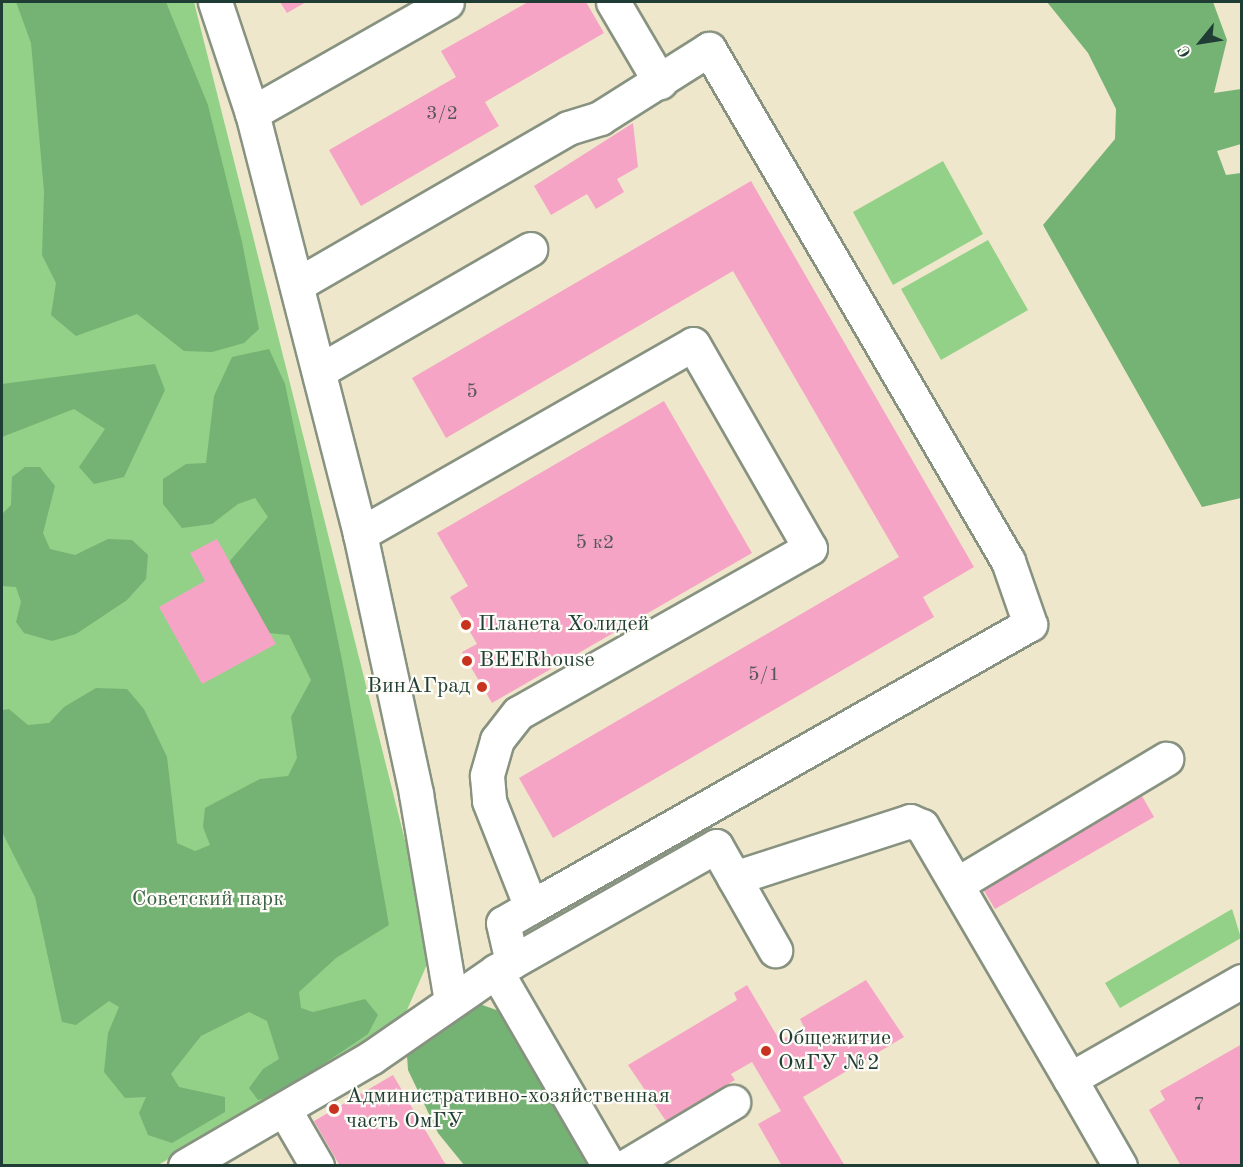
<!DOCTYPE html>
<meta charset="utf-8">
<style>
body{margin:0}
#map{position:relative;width:1243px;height:1167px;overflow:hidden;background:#efe7cb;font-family:"Old Standard TT",serif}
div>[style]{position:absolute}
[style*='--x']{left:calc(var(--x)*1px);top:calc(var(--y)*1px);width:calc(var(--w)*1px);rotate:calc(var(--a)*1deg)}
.green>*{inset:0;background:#92d187}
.forest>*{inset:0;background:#75b374}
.building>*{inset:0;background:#f6a4c5}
.roads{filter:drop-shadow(2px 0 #879280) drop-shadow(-2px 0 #879280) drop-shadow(0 2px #879280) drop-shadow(0 -2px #879280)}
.minor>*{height:33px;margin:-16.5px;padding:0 16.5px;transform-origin:16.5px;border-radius:16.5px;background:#fff}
.dots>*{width:16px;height:16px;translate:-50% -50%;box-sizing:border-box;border:3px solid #fdfcf7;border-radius:50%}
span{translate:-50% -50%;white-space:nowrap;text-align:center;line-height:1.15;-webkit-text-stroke:4.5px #fdfcf7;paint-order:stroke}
.number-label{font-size:20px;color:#555758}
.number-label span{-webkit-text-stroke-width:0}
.poi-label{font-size:22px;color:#1f3d34}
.left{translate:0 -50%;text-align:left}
.right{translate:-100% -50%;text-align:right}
.park-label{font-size:22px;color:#3c6249}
.frame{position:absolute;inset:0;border:3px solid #1f3d34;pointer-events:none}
.north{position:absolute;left:1171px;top:12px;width:60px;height:60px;-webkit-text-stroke:4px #fdfcf7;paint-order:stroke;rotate:240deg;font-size:16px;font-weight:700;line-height:24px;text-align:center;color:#1f3d34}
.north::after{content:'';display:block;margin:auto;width:21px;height:27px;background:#1f3d34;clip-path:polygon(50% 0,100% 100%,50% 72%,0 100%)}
</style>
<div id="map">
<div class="green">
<div style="clip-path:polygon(2px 2px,194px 2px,420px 900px,428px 962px,400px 1026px,158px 1165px,2px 1166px)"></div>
<div style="clip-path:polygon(943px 161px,983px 234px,893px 285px,853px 212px)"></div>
<div style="clip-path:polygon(988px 240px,1028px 310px,941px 360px,901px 289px)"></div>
<div style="clip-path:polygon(1232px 909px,1241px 938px,1120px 1008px,1105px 983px)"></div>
</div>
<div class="forest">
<div style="clip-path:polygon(16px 2px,166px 2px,208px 105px,242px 242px,259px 329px,244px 343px,212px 352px,184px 351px,137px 314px,76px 336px,51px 315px,56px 283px,42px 255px,44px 192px,31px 43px)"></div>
<div style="clip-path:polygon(1047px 2px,1213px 2px,1227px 40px,1214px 93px,1241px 89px,1241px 144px,1217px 151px,1226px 175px,1241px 173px,1241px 498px,1202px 507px,1043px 225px,1115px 139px,1116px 109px,1088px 53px)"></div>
<div style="clip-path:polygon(269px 349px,285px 384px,343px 665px,389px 925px,336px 958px,299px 992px,301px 1008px,313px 1012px,365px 999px,378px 1015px,368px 1034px,276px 1096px,258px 1100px,249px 1088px,263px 1069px,279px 1059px,267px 1021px,249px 1012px,201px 1036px,171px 1074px,179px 1087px,225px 1097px,225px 1112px,172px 1143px,148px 1135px,139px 1113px,146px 1097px,125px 1098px,104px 1072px,108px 1033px,119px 1007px,109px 1001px,76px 1025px,62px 1022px,35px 897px,2px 832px,2px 710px,9px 709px,28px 725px,49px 723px,64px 707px,96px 688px,127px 689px,144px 709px,167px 757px,177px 843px,195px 851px,210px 845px,203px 827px,205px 808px,260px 779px,288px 776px,297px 758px,291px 717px,311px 680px,289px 635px,269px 633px,229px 562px,268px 517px,255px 498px,238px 504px,212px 524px,182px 528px,163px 504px,163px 479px,186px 464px,206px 463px,214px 396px,232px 357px)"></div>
<div style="clip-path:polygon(155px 364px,165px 390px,124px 477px,94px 484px,79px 467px,105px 429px,74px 409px,2px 437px,2px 384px)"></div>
<div style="clip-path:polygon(25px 467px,40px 467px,55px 486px,43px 533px,50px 549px,75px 555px,108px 539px,132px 540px,148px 555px,146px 579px,127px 600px,76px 634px,52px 641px,24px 633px,16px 622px,21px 602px,16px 587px,2px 586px,2px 514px,11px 505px,12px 477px)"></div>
<div style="clip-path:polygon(474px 1002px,502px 1012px,592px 1165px,464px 1165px,438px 1133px,408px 1070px,407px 1056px)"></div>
</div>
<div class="building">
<div style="clip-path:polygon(280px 2px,306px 2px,287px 13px)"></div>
<div style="clip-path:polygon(528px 2px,586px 2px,604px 33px,485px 102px,499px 126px,361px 206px,329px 150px,456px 77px,441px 51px)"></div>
<div style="clip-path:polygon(633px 123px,638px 167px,617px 179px,624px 192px,596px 209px,587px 194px,551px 215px,534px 186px)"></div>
<div style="clip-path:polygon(751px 181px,974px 567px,923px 597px,934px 617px,553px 838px,519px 778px,899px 557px,733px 271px,446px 438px,412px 378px)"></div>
<div style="clip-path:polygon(664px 401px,752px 553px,492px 703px,462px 652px,477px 644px,450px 597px,468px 586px,437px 533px)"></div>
<div style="clip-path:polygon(217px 539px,276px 644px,202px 684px,159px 607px,205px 581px,190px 553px)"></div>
<div style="clip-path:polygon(1138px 789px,1154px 817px,995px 909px,978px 881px)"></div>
<div style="clip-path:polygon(866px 980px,904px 1037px,803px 1097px,845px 1166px,782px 1166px,758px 1124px,781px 1111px,752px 1062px,731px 1074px,735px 1080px,666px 1121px,628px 1065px,737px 1000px,734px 993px,747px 985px,780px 1041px,804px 1027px,800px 1019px)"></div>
<div style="clip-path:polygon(1242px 1044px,1242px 1166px,1181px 1166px,1149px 1110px,1165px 1100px,1160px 1091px)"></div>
<div style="clip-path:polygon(393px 1075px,444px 1162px,448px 1166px,340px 1166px,314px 1121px)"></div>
</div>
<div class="roads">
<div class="minor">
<div style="--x:215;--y:2;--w:117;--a:71.6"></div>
<div style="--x:252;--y:113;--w:435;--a:75.6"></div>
<div style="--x:360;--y:534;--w:266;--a:77.8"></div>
<div style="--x:416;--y:794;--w:209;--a:80.4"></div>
<div style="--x:613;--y:2;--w:93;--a:59.6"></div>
<div style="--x:252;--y:113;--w:224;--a:-29.6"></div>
<div style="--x:298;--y:284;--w:312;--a:-30"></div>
<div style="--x:568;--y:128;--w:34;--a:-17"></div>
<div style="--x:600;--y:118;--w:129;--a:-32.3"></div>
<div style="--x:709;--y:49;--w:593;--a:59.72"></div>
<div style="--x:1008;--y:561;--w:67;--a:70.8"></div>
<div style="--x:1030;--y:624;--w:574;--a:150.44"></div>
<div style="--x:319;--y:371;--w:244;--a:-30"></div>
<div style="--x:360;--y:534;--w:383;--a:-29.7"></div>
<div style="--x:693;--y:344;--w:235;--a:60.2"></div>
<div style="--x:810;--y:548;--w:335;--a:150.5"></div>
<div style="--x:518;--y:713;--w:34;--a:128"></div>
<div style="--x:497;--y:740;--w:37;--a:106"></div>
<div style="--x:487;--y:776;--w:25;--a:85"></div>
<div style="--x:489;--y:801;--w:114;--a:68.4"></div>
<div style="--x:531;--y:907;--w:32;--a:150"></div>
<div style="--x:503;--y:923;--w:40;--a:77"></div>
<div style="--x:734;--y:878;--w:185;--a:-17.9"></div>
<div style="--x:910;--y:821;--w:13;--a:23"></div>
<div style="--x:922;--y:826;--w:293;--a:59.7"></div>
<div style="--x:957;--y:884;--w:244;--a:-30.9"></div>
<div style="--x:496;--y:971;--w:225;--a:59.9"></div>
<div style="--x:284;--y:1109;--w:66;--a:59.9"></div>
<div style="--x:185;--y:1166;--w:216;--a:-30.2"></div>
<div style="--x:372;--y:1057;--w:151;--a:-34.7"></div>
<div style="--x:496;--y:971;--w:253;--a:-29.6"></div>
<div style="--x:716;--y:846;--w:120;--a:60.4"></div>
<div style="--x:626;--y:1166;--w:125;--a:-30.9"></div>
<div style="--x:1120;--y:1166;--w:100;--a:-119.9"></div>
<div style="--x:1070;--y:1079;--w:198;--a:-29.7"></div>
</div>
</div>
<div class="dots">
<div style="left:466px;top:625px;background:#c8321e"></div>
<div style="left:467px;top:661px;background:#c8321e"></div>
<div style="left:482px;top:687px;background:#c8321e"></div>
<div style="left:766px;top:1051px;background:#c8321e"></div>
<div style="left:334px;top:1109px;background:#c8321e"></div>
</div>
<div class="number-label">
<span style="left:442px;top:114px">3/2</span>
<span style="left:472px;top:392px">5</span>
<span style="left:595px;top:543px">5 к2</span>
<span style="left:764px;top:675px">5/1</span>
<span style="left:1199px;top:1105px">7</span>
</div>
<div class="poi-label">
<span class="left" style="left:478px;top:625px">Планета Холидей</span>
<span class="left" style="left:479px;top:661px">BEERhouse</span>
<span class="right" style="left:470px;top:687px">ВинАГрад</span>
<span class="left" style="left:778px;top:1051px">Общежитие<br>ОмГУ №2</span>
<span class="left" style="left:346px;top:1109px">Административно-хозяйственная<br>часть ОмГУ</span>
</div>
<div class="park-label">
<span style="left:208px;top:900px">Советский парк</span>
</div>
<div class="frame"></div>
<div class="north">С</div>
</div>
